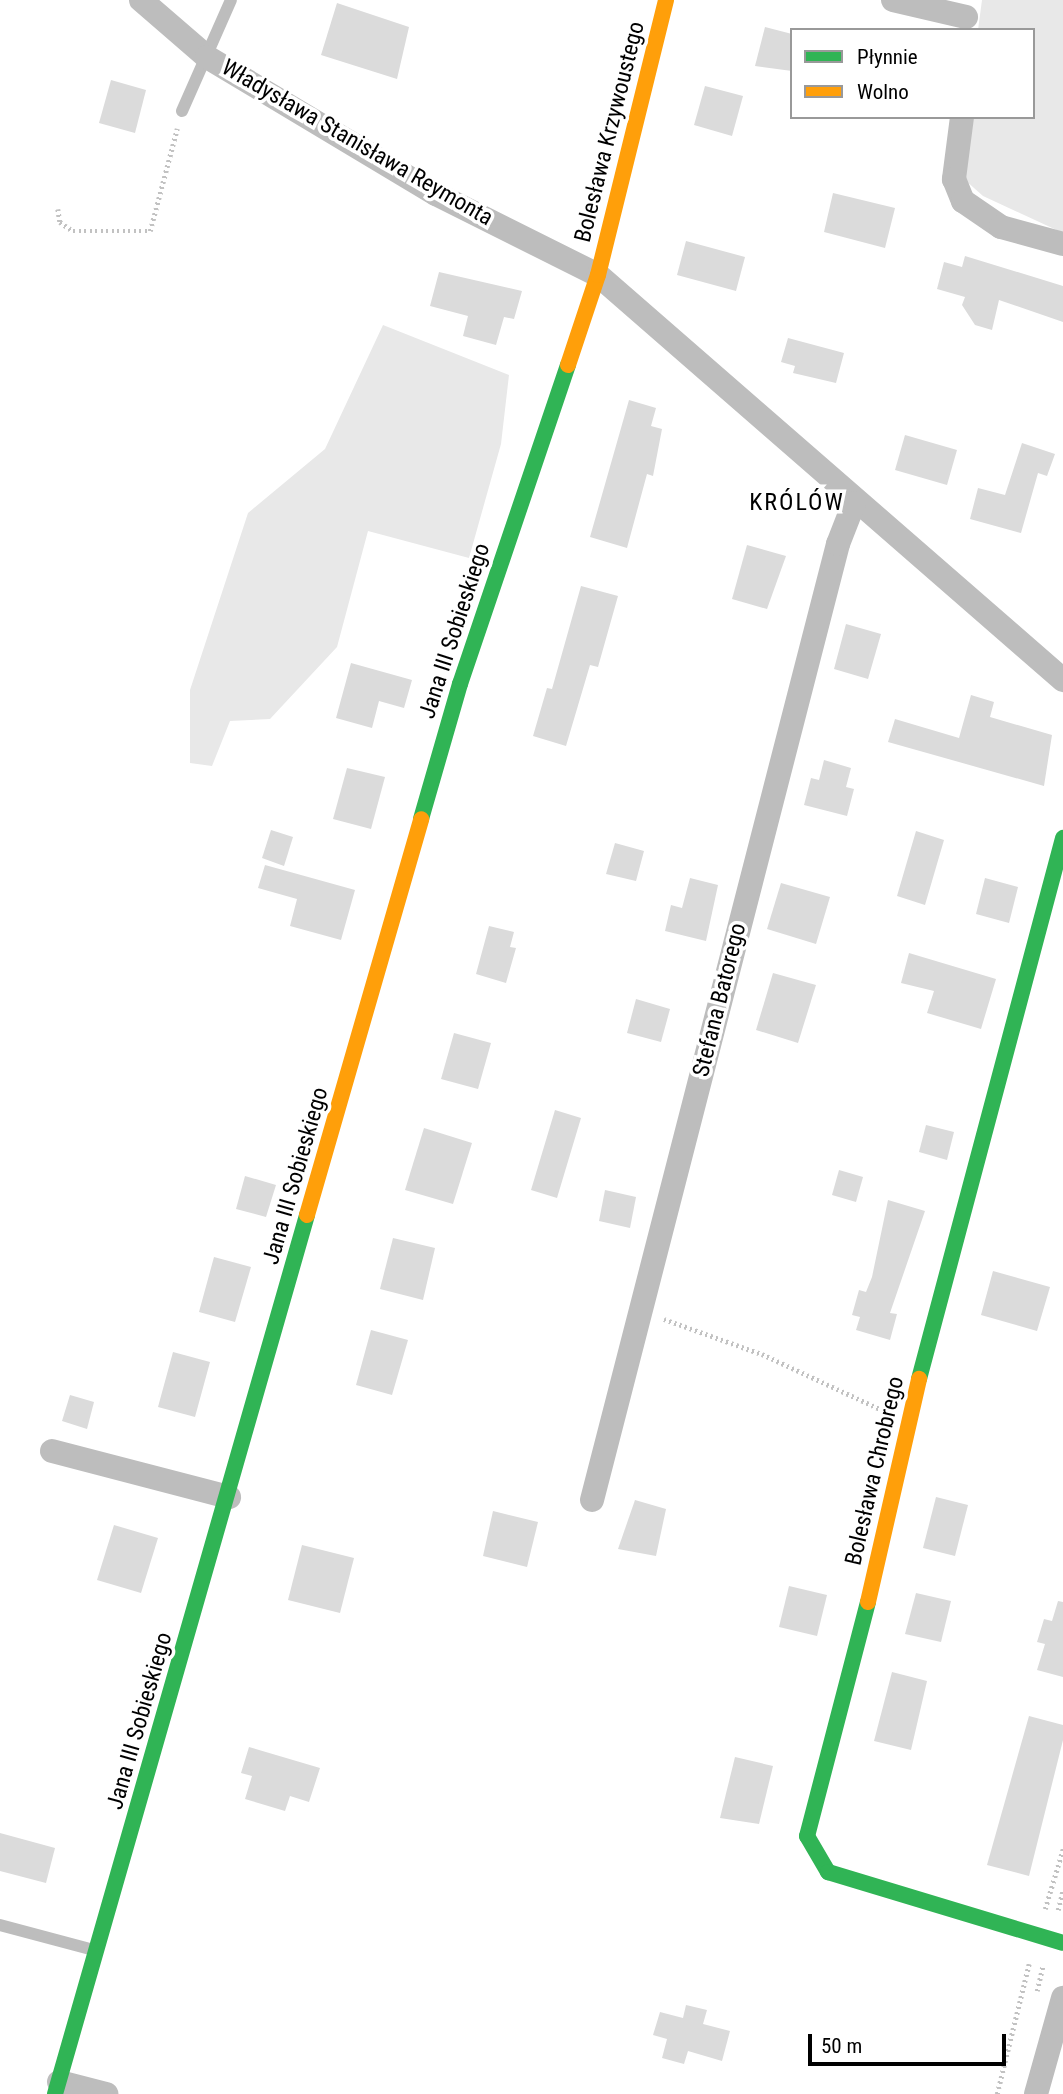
<!DOCTYPE html>
<meta charset="utf-8">
<style>
body{margin:0}
#map{position:relative;width:1063px;height:2094px;overflow:hidden;background:#fff;font-family:"Roboto Condensed",sans-serif}
div>[style]{position:absolute}
[style*='--x']{left:calc(var(--x)*1px);top:calc(var(--y)*1px);width:calc(var(--w)*1px);rotate:calc(var(--a)*1deg)}
.green>*{inset:0;background:#e8e8e8}
.building>*{inset:0;background:#dbdbdb}
.path>*{height:4.5px;margin-top:-2.25px;transform-origin:0;background:repeating-linear-gradient(90deg,#c2c2c2 0 2px,transparent 0 5.5px)}
.lane>*{height:12px;margin:-6px;padding:0 6px;transform-origin:6px;border-radius:6px;background:#bdbdbd}
.street>*{height:24px;margin:-12px;padding:0 12px;transform-origin:12px;border-radius:12px;background:#bdbdbd}
.fast>*{height:16px;margin:-8px;padding:0 8px;transform-origin:8px;border-radius:8px;background:#30b455}
.slow>*{height:16px;margin:-8px;padding:0 8px;transform-origin:8px;border-radius:8px;background:#ff9f0a}
span{translate:-50% -50%;white-space:nowrap;text-align:center;line-height:1.15;-webkit-text-stroke:7px #fff;paint-order:stroke}
.street-label{font-size:23px;color:#000}
.neighbourhood-label{font-size:24px;color:#000;letter-spacing:2px}
.legend{position:absolute;left:790px;top:28px;width:245px;height:91px;box-sizing:border-box;background:#fff;border:2px solid #999;margin:0;padding:9px 12px;list-style:none;font-size:21px;color:#000}
.legend li{display:flex;align-items:center;gap:14px;height:35px}
.legend b{width:35px;border:2px solid #999}
.scale{position:absolute;left:808px;top:2034px;width:198px;height:32px;box-sizing:border-box;border:4px solid #000;border-top:0;padding-left:9px;font-size:21px;line-height:24px;white-space:nowrap;color:#000;-webkit-text-stroke:5px #fff;paint-order:stroke}
</style>
<div id="map">
<div class="green">
<div style="clip-path:polygon(982px 0,1063px 0,1063px 233px,983px 196px,965px 180px,971px 117px,1033px 117px,1033px 30px,978px 30px)"></div>
<div style="clip-path:polygon(383px 325px,509px 375px,501px 444px,469px 558px,368px 531px,337px 647px,270px 719px,230px 721px,212px 766px,190px 763px,190px 690px,248px 513px,325px 449px)"></div>
</div>
<div class="building">
<div style="clip-path:polygon(337px 3px,409px 27px,397px 79px,321px 55px)"></div>
<div style="clip-path:polygon(765px 27px,792px 34px,792px 71px,755px 66px)"></div>
<div style="clip-path:polygon(111px 80px,146px 90px,135px 133px,99px 123px)"></div>
<div style="clip-path:polygon(705px 86px,743px 96px,732px 136px,694px 125px)"></div>
<div style="clip-path:polygon(833px 193px,895px 208px,885px 248px,824px 232px)"></div>
<div style="clip-path:polygon(686px 241px,745px 257px,736px 291px,677px 275px)"></div>
<div style="clip-path:polygon(965px 256px,1063px 286px,1063px 322px,999px 300px,992px 330px,975px 325px,962px 305px,965px 297px,937px 289px,944px 262px,962px 267px)"></div>
<div style="clip-path:polygon(439px 272px,522px 291px,514px 319px,504px 317px,496px 345px,463px 336px,468px 316px,430px 306px)"></div>
<div style="clip-path:polygon(788px 338px,844px 353px,836px 383px,793px 373px,795px 366px,781px 362px)"></div>
<div style="clip-path:polygon(629px 400px,656px 408px,651px 426px,662px 429px,653px 476px,647px 474px,627px 548px,590px 537px)"></div>
<div style="clip-path:polygon(905px 435px,957px 450px,947px 485px,895px 470px)"></div>
<div style="clip-path:polygon(1022px 443px,1055px 454px,1047px 476px,1038px 473px,1021px 533px,970px 519px,978px 488px,1005px 495px)"></div>
<div style="clip-path:polygon(747px 545px,786px 556px,767px 609px,732px 599px)"></div>
<div style="clip-path:polygon(581px 586px,618px 596px,598px 667px,590px 665px,566px 746px,533px 736px,547px 688px,552px 689px)"></div>
<div style="clip-path:polygon(846px 624px,881px 634px,868px 679px,834px 669px)"></div>
<div style="clip-path:polygon(351px 663px,412px 680px,404px 708px,379px 701px,372px 728px,336px 718px)"></div>
<div style="clip-path:polygon(971px 695px,994px 702px,990px 717px,1052px 735px,1044px 786px,888px 742px,895px 719px,959px 738px)"></div>
<div style="clip-path:polygon(824px 760px,851px 768px,846px 787px,854px 789px,847px 816px,804px 805px,811px 778px,819px 780px)"></div>
<div style="clip-path:polygon(347px 768px,385px 777px,371px 829px,333px 819px)"></div>
<div style="clip-path:polygon(271px 830px,293px 837px,284px 866px,262px 858px)"></div>
<div style="clip-path:polygon(916px 831px,944px 840px,925px 905px,897px 896px)"></div>
<div style="clip-path:polygon(615px 843px,644px 851px,636px 881px,606px 874px)"></div>
<div style="clip-path:polygon(265px 865px,355px 890px,341px 940px,290px 926px,297px 899px,258px 888px)"></div>
<div style="clip-path:polygon(690px 878px,718px 885px,706px 941px,665px 931px,671px 905px,682px 908px)"></div>
<div style="clip-path:polygon(985px 878px,1018px 887px,1009px 923px,976px 914px)"></div>
<div style="clip-path:polygon(781px 883px,830px 897px,816px 944px,767px 929px)"></div>
<div style="clip-path:polygon(489px 926px,514px 932px,510px 947px,516px 948px,506px 983px,476px 974px)"></div>
<div style="clip-path:polygon(909px 953px,996px 979px,981px 1029px,927px 1013px,934px 991px,901px 983px)"></div>
<div style="clip-path:polygon(773px 973px,816px 985px,798px 1043px,756px 1030px)"></div>
<div style="clip-path:polygon(636px 999px,670px 1009px,661px 1042px,627px 1033px)"></div>
<div style="clip-path:polygon(454px 1033px,491px 1043px,478px 1089px,441px 1079px)"></div>
<div style="clip-path:polygon(555px 1110px,581px 1118px,557px 1198px,531px 1190px)"></div>
<div style="clip-path:polygon(926px 1125px,954px 1132px,947px 1160px,919px 1152px)"></div>
<div style="clip-path:polygon(424px 1128px,472px 1143px,453px 1204px,405px 1190px)"></div>
<div style="clip-path:polygon(839px 1170px,863px 1177px,856px 1202px,832px 1195px)"></div>
<div style="clip-path:polygon(245px 1176px,276px 1185px,266px 1217px,236px 1209px)"></div>
<div style="clip-path:polygon(605px 1190px,636px 1197px,630px 1228px,599px 1221px)"></div>
<div style="clip-path:polygon(888px 1200px,925px 1211px,890px 1313px,897px 1314px,890px 1340px,856px 1330px,860px 1317px,852px 1315px,859px 1290px,866px 1292px,872px 1277px)"></div>
<div style="clip-path:polygon(393px 1238px,435px 1248px,423px 1300px,380px 1289px)"></div>
<div style="clip-path:polygon(214px 1257px,251px 1267px,235px 1322px,199px 1312px)"></div>
<div style="clip-path:polygon(993px 1271px,1050px 1287px,1037px 1331px,981px 1315px)"></div>
<div style="clip-path:polygon(371px 1330px,408px 1340px,392px 1395px,356px 1385px)"></div>
<div style="clip-path:polygon(173px 1352px,210px 1362px,195px 1417px,158px 1407px)"></div>
<div style="clip-path:polygon(70px 1395px,94px 1402px,87px 1429px,62px 1421px)"></div>
<div style="clip-path:polygon(936px 1497px,968px 1505px,955px 1556px,923px 1548px)"></div>
<div style="clip-path:polygon(635px 1500px,666px 1509px,656px 1556px,618px 1549px)"></div>
<div style="clip-path:polygon(493px 1511px,538px 1522px,527px 1567px,483px 1556px)"></div>
<div style="clip-path:polygon(114px 1525px,158px 1538px,141px 1593px,97px 1580px)"></div>
<div style="clip-path:polygon(302px 1545px,354px 1558px,340px 1613px,288px 1600px)"></div>
<div style="clip-path:polygon(789px 1586px,827px 1595px,817px 1636px,779px 1627px)"></div>
<div style="clip-path:polygon(916px 1593px,951px 1601px,941px 1642px,905px 1634px)"></div>
<div style="clip-path:polygon(1058px 1601px,1063px 1602px,1063px 1677px,1037px 1670px,1045px 1644px,1037px 1642px,1044px 1619px,1052px 1621px)"></div>
<div style="clip-path:polygon(892px 1672px,927px 1681px,911px 1750px,874px 1741px)"></div>
<div style="clip-path:polygon(1029px 1716px,1063px 1725px,1063px 1740px,1029px 1876px,987px 1865px)"></div>
<div style="clip-path:polygon(249px 1747px,320px 1768px,309px 1802px,290px 1796px,285px 1811px,245px 1799px,252px 1776px,241px 1773px)"></div>
<div style="clip-path:polygon(735px 1757px,773px 1766px,759px 1824px,720px 1818px)"></div>
<div style="clip-path:polygon(0 1833px,55px 1848px,46px 1883px,0 1871px)"></div>
<div style="clip-path:polygon(686px 2005px,707px 2010px,703px 2024px,730px 2031px,722px 2061px,688px 2051px,684px 2064px,662px 2058px,667px 2039px,653px 2035px,660px 2012px,683px 2018px)"></div>
</div>
<div class="path">
<div style="--x:58;--y:209;--w:13;--a:81"></div>
<div style="--x:60;--y:222;--w:16;--a:35"></div>
<div style="--x:73;--y:231;--w:77;--a:0"></div>
<div style="--x:150;--y:231;--w:106;--a:-75.2"></div>
<div style="--x:664;--y:1319;--w:104;--a:19.7"></div>
<div style="--x:762;--y:1354;--w:132;--a:25"></div>
<div style="--x:1045;--y:1909;--w:63;--a:-73.3"></div>
<div style="--x:1058;--y:1910;--w:21;--a:-76"></div>
<div style="--x:1037;--y:1991;--w:27;--a:-77"></div>
<div style="--x:997;--y:2094;--w:134;--a:-76.2"></div>
</div>
<div class="lane">
<div style="--x:182;--y:111;--w:121;--a:-66.2"></div>
<div style="--x:0;--y:1925;--w:97;--a:14.9"></div>
</div>
<div class="street">
<div style="--x:141;--y:0;--w:87;--a:40.8"></div>
<div style="--x:207;--y:57;--w:267;--a:30.9"></div>
<div style="--x:436;--y:194;--w:181;--a:26.6"></div>
<div style="--x:598;--y:275;--w:617;--a:41.05"></div>
<div style="--x:893;--y:0;--w:75;--a:13.1"></div>
<div style="--x:962;--y:117;--w:63;--a:97.4"></div>
<div style="--x:954;--y:179;--w:24;--a:68"></div>
<div style="--x:963;--y:201;--w:46;--a:34.4"></div>
<div style="--x:1001;--y:227;--w:64;--a:15.3"></div>
<div style="--x:52;--y:1451;--w:183;--a:14.6"></div>
<div style="--x:592;--y:1500;--w:987;--a:-75.57"></div>
<div style="--x:838;--y:544;--w:44;--a:-68.7"></div>
<div style="--x:59;--y:2082;--w:49;--a:14.3"></div>
<div style="--x:1036;--y:2094;--w:100;--a:-74.3"></div>
</div>
<div class="fast">
<div style="--x:421;--y:819;--w:141;--a:-73.9"></div>
<div style="--x:460;--y:684;--w:337;--a:-71.3"></div>
<div style="--x:919;--y:1379;--w:560;--a:-75.09"></div>
<div style="--x:868;--y:1602;--w:242;--a:104.6"></div>
<div style="--x:807;--y:1836;--w:42;--a:59.7"></div>
<div style="--x:828;--y:1872;--w:245;--a:16.8"></div>
<div style="--x:55;--y:2094;--w:914;--a:-74"></div>
</div>
<div class="slow">
<div style="--x:568;--y:365;--w:95;--a:-71.6"></div>
<div style="--x:598;--y:275;--w:283;--a:-76.1"></div>
<div style="--x:307;--y:1215;--w:412;--a:-73.9"></div>
<div style="--x:868;--y:1602;--w:229;--a:-77.1"></div>
</div>
<div class="street-label">
<span style="left:610px;top:132px;rotate:-76deg">Bolesława Krzywoustego</span>
<span style="left:357px;top:143px;rotate:30deg">Władysława Stanisława Reymonta</span>
<span style="left:455px;top:631px;rotate:-72deg">Jana III Sobieskiego</span>
<span style="left:720px;top:1000px;rotate:-76deg">Stefana Batorego</span>
<span style="left:296px;top:1176px;rotate:-74deg">Jana III Sobieskiego</span>
<span style="left:875px;top:1471px;rotate:-77deg">Bolesława Chrobrego</span>
<span style="left:140px;top:1721px;rotate:-74deg">Jana III Sobieskiego</span>
</div>
<div class="neighbourhood-label">
<span style="left:797px;top:503px">KRÓLÓW</span>
</div>
<ul class="legend">
<li><b style="height:9px;background:#30b455"></b>Płynnie</li>
<li><b style="height:9px;background:#ff9f0a"></b>Wolno</li>
</ul>
<div class="scale">50 m</div>
</div>
